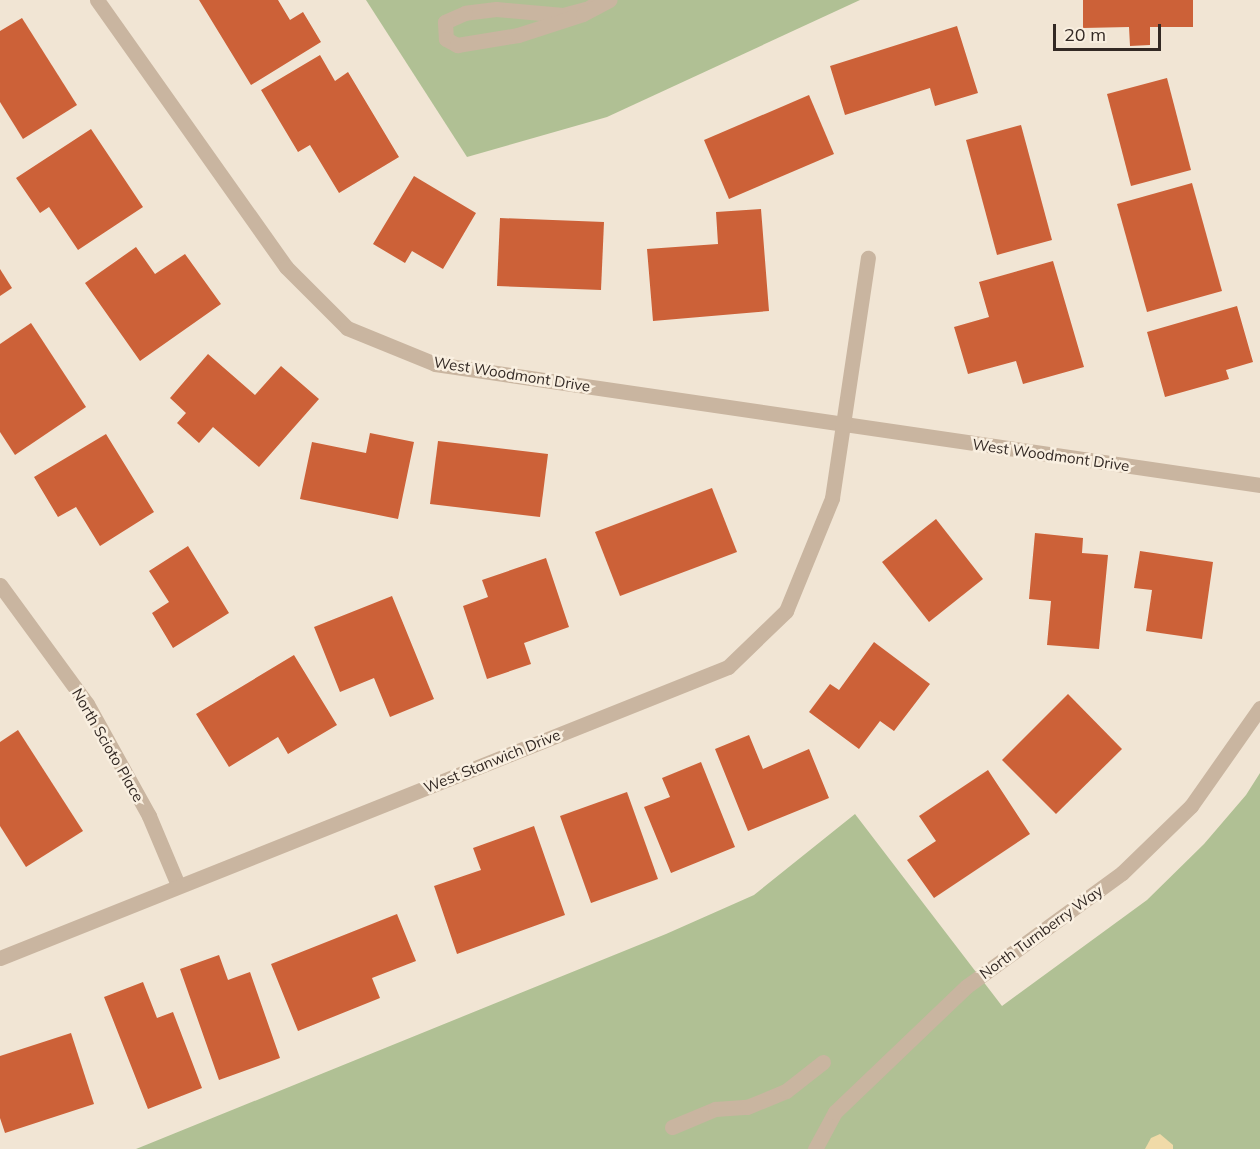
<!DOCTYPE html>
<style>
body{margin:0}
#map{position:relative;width:1260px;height:1149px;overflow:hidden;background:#f1e5d4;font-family:Mulish,sans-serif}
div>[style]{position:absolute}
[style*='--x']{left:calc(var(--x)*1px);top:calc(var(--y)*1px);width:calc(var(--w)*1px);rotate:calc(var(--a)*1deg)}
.green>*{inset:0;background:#b0c094}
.sand>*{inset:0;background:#f0daa8}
.building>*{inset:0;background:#cc6138}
.service>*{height:15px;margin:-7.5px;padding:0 7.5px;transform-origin:7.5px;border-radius:7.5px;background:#c9b5a0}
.minor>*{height:15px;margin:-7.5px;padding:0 7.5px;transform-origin:7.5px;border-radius:7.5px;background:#c9b5a0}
span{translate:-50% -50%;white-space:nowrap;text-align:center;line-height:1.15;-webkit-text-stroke:5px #f9efe0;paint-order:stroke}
.street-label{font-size:15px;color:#332924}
.scale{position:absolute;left:1053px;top:24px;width:108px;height:27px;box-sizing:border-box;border:3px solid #332924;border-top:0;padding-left:8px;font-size:18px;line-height:21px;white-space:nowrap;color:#332924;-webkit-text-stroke:4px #f9efe0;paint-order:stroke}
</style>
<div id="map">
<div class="green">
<div style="clip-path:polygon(366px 0,860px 0,607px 117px,467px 157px)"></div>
<div style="clip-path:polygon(1260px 773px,1260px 1149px,136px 1149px,666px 934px,754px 895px,855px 814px,1002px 1006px,1147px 900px,1204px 844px,1246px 795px)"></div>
</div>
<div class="sand">
<div style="clip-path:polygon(1160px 1134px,1173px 1145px,1173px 1149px,1145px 1149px,1151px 1138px)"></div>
</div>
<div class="building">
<div style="clip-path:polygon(199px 0,278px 0,290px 20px,303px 12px,321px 42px,251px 85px)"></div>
<div style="clip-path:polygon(1083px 0,1193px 0,1193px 27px,1150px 27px,1150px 45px,1130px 46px,1129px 27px,1083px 28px)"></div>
<div style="clip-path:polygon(22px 18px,77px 105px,23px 139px,0 102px,0 31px)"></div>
<div style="clip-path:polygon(957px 26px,978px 93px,935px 106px,930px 88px,845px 115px,830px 66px)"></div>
<div style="clip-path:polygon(320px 55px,335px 81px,348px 72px,399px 157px,339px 193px,310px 145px,298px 152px,261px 90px)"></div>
<div style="clip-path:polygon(1167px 78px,1191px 170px,1131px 186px,1107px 94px)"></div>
<div style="clip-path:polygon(809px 95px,834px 154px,729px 199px,704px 140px)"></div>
<div style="clip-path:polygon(1021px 125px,1052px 240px,997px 255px,966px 140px)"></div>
<div style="clip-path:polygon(91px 129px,143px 207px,78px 250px,49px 207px,40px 213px,16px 178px)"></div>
<div style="clip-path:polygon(414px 176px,476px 213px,443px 269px,412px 251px,405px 263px,373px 244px)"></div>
<div style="clip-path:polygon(1192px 183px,1222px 291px,1147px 312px,1117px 204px)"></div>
<div style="clip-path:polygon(761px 209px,769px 311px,653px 321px,647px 249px,718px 244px,716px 212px)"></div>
<div style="clip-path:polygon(500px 218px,604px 222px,601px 290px,497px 286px)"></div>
<div style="clip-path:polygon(136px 247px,155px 274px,185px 254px,221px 304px,140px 361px,85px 283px)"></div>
<div style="clip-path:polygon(1053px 261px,1084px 367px,1023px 384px,1016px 361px,968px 374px,954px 327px,989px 317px,979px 282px)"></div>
<div style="clip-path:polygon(0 269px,12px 288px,0 296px)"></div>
<div style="clip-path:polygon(1237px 306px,1253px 362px,1226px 370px,1229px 379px,1165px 397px,1147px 332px)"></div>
<div style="clip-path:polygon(31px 323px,86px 407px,15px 455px,0 432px,0 344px)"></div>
<div style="clip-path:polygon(208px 354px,255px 395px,281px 366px,319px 399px,259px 467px,213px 427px,199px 443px,177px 423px,186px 413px,170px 398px)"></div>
<div style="clip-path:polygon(370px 433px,414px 442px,398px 519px,300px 499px,312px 442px,366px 453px)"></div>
<div style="clip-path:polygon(106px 434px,154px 512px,100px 546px,76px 507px,58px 517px,34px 477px)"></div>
<div style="clip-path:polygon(438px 441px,548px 454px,540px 517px,430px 504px)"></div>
<div style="clip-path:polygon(712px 488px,737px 552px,620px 596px,595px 532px)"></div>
<div style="clip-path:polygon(936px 519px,983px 579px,929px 622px,882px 562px)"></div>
<div style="clip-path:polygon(1035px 533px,1083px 538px,1082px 553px,1108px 555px,1099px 649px,1047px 645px,1051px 601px,1029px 599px)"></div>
<div style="clip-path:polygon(188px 546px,229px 613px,173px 648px,152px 613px,169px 602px,149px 571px)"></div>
<div style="clip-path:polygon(1140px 551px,1213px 562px,1202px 639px,1146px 631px,1152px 590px,1134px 588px)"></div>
<div style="clip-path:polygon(546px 558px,569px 627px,524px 643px,531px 664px,487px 679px,463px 606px,488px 597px,482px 580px)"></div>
<div style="clip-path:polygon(392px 596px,434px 699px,390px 717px,374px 678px,340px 692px,314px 627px)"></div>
<div style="clip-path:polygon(874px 642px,930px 684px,894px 731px,880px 721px,859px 749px,809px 712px,830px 684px,839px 690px)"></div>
<div style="clip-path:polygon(294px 655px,337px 725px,288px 754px,278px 737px,229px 767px,196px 714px)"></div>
<div style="clip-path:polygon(1068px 694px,1122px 749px,1056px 814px,1002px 760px)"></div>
<div style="clip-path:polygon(18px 730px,83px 831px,26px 867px,0 826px,0 742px)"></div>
<div style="clip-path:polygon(749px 735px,763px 769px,809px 749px,829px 798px,748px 831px,715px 749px)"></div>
<div style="clip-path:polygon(701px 762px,735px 847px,671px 873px,644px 807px,670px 797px,662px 778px)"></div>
<div style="clip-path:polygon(988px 770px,1030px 834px,934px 898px,907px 860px,936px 841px,919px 816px)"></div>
<div style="clip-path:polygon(627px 792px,658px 879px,591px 903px,560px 816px)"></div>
<div style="clip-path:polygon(534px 826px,565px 915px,457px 954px,434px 886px,481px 870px,473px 848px)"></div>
<div style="clip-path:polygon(397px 914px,416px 961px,372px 978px,380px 998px,298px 1031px,271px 964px)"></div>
<div style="clip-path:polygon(219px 955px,228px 980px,250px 972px,280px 1058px,219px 1080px,180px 969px)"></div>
<div style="clip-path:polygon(143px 982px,157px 1018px,173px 1012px,202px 1088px,148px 1109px,104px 997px)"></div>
<div style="clip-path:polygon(71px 1033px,94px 1104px,5px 1133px,0 1118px,0 1056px)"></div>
</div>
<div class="service">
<div style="--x:600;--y:0;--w:14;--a:144"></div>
<div style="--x:589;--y:8;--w:27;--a:165"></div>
<div style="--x:563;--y:15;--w:67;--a:-174.9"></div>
<div style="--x:496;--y:9;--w:31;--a:173"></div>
<div style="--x:465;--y:13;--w:22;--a:156"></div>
<div style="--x:445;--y:22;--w:17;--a:87"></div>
<div style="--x:446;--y:39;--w:13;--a:29"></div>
<div style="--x:457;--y:45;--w:62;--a:-9.3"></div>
<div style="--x:518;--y:35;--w:68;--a:-17.9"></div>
<div style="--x:583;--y:14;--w:30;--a:-28"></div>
<div style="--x:672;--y:1127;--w:47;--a:-22.7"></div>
<div style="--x:715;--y:1109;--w:32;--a:-4"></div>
<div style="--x:747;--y:1107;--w:42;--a:-22.3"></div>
<div style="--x:786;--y:1091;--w:47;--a:-38.1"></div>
</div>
<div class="minor">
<div style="--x:97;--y:0;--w:327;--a:54.7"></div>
<div style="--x:286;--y:267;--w:86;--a:45"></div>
<div style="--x:347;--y:328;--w:95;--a:22.2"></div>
<div style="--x:435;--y:364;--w:834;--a:8.34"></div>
<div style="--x:0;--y:585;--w:147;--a:53.8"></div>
<div style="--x:87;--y:704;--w:128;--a:61"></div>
<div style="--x:149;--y:816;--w:75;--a:67.2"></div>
<div style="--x:0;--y:958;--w:784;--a:-21.79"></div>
<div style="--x:728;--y:667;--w:81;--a:-44"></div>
<div style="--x:786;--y:611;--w:122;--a:-67.8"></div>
<div style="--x:832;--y:498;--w:243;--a:-81.5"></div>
<div style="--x:815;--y:1149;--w:42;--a:-61.6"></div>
<div style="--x:835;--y:1112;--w:182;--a:-43.7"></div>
<div style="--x:967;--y:986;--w:192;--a:-36.1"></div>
<div style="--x:1122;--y:873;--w:96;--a:-44.2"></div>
<div style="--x:1191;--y:806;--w:120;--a:-54.9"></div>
</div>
<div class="street-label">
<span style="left:512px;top:374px;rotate:9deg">West Woodmont Drive</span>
<span style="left:1051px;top:455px;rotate:8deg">West Woodmont Drive</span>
<span style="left:108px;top:745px;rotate:60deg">North Scioto Place</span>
<span style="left:492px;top:761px;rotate:-22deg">West Stanwich Drive</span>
<span style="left:1041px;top:932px;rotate:-36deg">North Turnberry Way</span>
</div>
<div class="scale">20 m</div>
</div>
